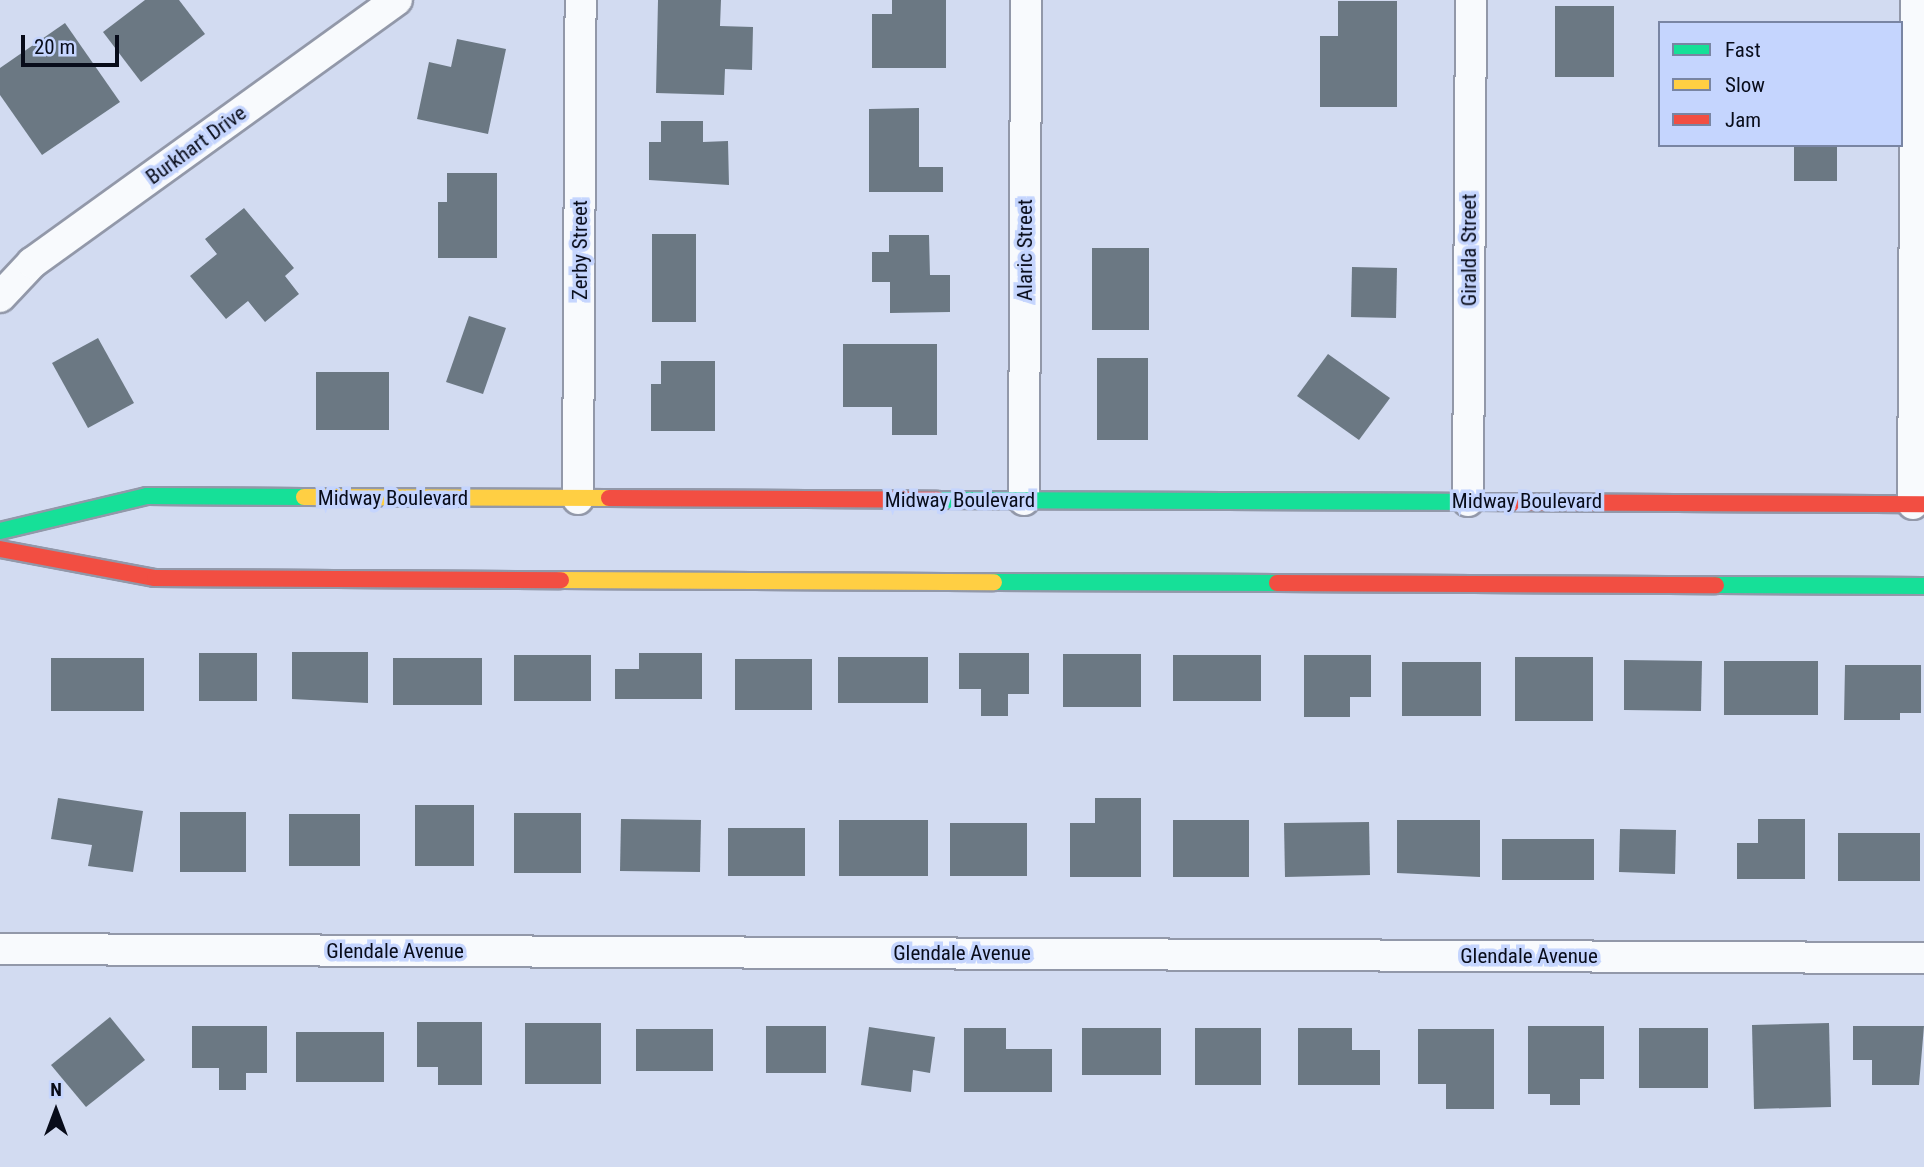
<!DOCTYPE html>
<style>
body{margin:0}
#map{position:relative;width:1924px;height:1167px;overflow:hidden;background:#d2dbf1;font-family:"Roboto Condensed",sans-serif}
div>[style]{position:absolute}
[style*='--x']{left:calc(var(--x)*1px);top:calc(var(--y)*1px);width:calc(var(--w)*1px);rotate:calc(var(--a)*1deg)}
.building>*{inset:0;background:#6b7883}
.roads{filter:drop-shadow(2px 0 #9298a9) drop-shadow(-2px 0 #9298a9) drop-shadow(0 2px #9298a9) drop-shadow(0 -2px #9298a9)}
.street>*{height:30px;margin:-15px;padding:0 15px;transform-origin:15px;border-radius:15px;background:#f8fafd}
.fast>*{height:16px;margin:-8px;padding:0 8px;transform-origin:8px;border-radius:8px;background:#16e098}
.slow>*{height:16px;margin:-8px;padding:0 8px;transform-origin:8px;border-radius:8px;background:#ffcf43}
.jam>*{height:16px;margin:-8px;padding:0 8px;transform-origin:8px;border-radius:8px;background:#f24e42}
span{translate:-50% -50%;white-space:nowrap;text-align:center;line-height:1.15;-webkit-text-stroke:7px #c5d5fe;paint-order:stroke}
.street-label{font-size:21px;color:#080c1a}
.legend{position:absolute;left:1658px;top:21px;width:245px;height:126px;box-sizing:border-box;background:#c5d5fe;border:2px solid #7985a3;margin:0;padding:9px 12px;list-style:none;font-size:21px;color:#080c1a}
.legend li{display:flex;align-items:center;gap:14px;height:35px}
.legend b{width:35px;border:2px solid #7985a3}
.north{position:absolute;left:21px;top:1076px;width:70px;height:70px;-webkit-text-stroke:5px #c5d5fe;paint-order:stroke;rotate:0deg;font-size:19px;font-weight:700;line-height:28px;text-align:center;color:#080c1a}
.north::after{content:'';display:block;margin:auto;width:24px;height:32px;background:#080c1a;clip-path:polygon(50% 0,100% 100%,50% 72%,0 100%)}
.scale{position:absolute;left:21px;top:35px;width:98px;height:32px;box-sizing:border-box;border:4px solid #080c1a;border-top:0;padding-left:9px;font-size:21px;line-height:24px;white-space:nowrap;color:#080c1a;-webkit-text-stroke:5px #c5d5fe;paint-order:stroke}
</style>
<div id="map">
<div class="building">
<div style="clip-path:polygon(145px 0,179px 0,205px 34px,141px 82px,103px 32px)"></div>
<div style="clip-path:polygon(658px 0,721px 0,720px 26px,753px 27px,752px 70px,725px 69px,724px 95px,656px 93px)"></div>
<div style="clip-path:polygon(892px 0,946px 0,946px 68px,872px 68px,872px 14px,892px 14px)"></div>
<div style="clip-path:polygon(1338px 1px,1397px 1px,1397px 107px,1320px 107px,1320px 36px,1338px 36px)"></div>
<div style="clip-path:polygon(1555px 6px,1614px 6px,1614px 77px,1555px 77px)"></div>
<div style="clip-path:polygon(65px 23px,120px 102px,42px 155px,0 95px,0 68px)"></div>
<div style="clip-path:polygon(457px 39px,506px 49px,488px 134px,417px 119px,429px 62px,451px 67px)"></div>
<div style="clip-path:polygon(919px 108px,919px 167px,943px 167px,943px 192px,869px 192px,869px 109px)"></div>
<div style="clip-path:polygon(661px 121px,703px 121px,703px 142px,728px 141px,729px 185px,649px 180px,649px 142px,661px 142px)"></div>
<div style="clip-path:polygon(1794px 145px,1837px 145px,1837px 181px,1794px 181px)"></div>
<div style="clip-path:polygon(447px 173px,497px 173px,497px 258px,438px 258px,438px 202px,447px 202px)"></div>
<div style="clip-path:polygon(244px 208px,294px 268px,285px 276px,299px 294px,265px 322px,248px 301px,226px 319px,190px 276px,217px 254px,205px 239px)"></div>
<div style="clip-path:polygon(652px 234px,696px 234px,696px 322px,652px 322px)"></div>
<div style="clip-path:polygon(889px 235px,929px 235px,930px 275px,950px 275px,950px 312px,890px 313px,890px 282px,872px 282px,872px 252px,889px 252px)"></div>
<div style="clip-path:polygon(1092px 248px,1149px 248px,1149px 330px,1092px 330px)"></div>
<div style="clip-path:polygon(1352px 267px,1397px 268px,1396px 318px,1351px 317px)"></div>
<div style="clip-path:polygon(469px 316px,506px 328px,483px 394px,446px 382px)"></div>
<div style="clip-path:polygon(98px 338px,134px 403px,88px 428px,52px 363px)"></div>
<div style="clip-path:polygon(843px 344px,937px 344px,937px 435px,892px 435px,892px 407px,843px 407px)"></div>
<div style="clip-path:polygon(1328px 354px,1390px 398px,1359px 440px,1297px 396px)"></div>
<div style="clip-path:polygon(1097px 358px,1148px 358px,1148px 440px,1097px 440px)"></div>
<div style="clip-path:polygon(661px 361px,715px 361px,715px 431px,651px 431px,651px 384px,661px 384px)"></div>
<div style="clip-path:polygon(316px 372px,389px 372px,389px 430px,316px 430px)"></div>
<div style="clip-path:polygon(292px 652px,368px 652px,368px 703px,292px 699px)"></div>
<div style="clip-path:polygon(199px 653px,257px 653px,257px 701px,199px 701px)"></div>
<div style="clip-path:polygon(639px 653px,702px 653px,702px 699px,615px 699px,615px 669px,639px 669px)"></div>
<div style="clip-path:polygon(959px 653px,1029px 653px,1029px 694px,1008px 694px,1008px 716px,981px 716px,981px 689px,959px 689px)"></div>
<div style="clip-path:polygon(1063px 654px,1141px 654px,1141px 707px,1063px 707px)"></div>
<div style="clip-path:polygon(514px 655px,591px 655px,591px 701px,514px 701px)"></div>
<div style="clip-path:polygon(1173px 655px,1261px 655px,1261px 701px,1173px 701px)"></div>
<div style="clip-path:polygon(1304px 655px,1371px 655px,1371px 697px,1350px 697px,1350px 717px,1304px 717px)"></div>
<div style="clip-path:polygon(838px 657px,928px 657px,928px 703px,838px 703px)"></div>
<div style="clip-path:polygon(1515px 657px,1593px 657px,1593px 721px,1515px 721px)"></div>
<div style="clip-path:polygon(51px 658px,144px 658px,144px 711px,51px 711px)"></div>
<div style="clip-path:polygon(393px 658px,482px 658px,482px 705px,393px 705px)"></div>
<div style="clip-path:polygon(735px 659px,812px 659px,812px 710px,735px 710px)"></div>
<div style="clip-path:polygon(1624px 660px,1702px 661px,1701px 711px,1624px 710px)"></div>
<div style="clip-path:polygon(1724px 661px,1818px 661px,1818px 715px,1724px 715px)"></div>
<div style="clip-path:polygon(1402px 662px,1481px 662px,1481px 716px,1402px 716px)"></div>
<div style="clip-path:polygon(1845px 665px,1921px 665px,1921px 713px,1900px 713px,1900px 720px,1844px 720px)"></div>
<div style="clip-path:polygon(58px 798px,143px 811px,133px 872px,88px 866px,92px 845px,51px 839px)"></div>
<div style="clip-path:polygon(1095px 798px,1141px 798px,1141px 877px,1070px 877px,1070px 823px,1095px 823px)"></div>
<div style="clip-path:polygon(415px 805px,474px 805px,474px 866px,415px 866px)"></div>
<div style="clip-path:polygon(180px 812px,246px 812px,246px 872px,180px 872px)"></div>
<div style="clip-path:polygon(514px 813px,581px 813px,581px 873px,514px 873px)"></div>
<div style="clip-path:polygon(289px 814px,360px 814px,360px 866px,289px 866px)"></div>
<div style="clip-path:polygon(621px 819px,701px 820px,700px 872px,620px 871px)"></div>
<div style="clip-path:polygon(1758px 819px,1805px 819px,1805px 879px,1737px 879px,1737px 843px,1758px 843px)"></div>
<div style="clip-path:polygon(839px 820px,928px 820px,928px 876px,839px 876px)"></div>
<div style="clip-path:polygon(1173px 820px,1249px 820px,1249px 877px,1173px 877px)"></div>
<div style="clip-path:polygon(1397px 820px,1480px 820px,1480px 877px,1397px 873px)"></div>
<div style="clip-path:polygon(1369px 822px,1370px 875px,1285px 877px,1284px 823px)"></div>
<div style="clip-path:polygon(950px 823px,1027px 823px,1027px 876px,950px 876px)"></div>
<div style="clip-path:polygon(728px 828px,805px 828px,805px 876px,728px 876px)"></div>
<div style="clip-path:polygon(1620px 829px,1676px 830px,1675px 874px,1619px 872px)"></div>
<div style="clip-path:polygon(1838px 833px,1920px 833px,1920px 881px,1838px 881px)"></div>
<div style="clip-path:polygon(1502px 839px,1594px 839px,1594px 880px,1502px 880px)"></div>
<div style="clip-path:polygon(110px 1017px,145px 1060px,86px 1107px,51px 1065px)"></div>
<div style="clip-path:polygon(417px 1022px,482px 1022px,482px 1085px,438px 1085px,438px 1067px,417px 1067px)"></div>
<div style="clip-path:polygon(525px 1023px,601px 1023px,601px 1084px,525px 1084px)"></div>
<div style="clip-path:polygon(1829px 1023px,1831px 1107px,1754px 1109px,1752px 1025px)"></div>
<div style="clip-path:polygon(192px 1026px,267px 1026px,267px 1073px,246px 1073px,246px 1090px,219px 1090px,219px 1068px,192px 1068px)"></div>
<div style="clip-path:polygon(766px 1026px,826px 1026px,826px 1073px,766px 1073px)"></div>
<div style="clip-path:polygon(1528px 1026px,1604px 1026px,1604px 1079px,1580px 1079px,1580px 1105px,1550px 1105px,1550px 1094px,1528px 1094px)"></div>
<div style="clip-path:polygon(1853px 1026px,1924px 1026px,1919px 1085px,1872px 1085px,1872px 1060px,1853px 1060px)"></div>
<div style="clip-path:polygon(869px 1027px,935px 1037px,930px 1073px,913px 1070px,911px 1092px,861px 1085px)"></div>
<div style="clip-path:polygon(964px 1028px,1006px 1028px,1006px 1049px,1052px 1049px,1052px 1092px,964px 1092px)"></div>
<div style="clip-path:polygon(1082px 1028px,1161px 1028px,1161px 1075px,1082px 1075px)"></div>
<div style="clip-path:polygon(1195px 1028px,1261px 1028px,1261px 1085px,1195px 1085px)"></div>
<div style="clip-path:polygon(1298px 1028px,1352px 1028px,1352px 1050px,1380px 1050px,1380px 1085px,1298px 1085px)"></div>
<div style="clip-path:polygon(1639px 1028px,1708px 1028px,1708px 1088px,1639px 1088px)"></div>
<div style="clip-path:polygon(636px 1029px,713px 1029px,713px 1071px,636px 1071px)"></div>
<div style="clip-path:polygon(1418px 1029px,1494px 1029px,1494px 1109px,1446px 1109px,1446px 1084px,1418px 1084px)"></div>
<div style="clip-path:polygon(296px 1032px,384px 1032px,384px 1082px,296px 1082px)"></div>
</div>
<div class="roads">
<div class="street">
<div style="--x:0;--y:297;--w:47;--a:-46.7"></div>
<div style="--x:32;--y:263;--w:450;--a:-35.8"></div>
<div style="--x:578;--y:499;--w:499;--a:-89.7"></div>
<div style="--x:1024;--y:500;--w:500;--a:-89.77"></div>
<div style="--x:1468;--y:501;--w:501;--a:-89.66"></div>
<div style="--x:1913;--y:504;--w:504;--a:-89.66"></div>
<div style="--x:0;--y:949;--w:1924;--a:0.27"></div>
</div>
<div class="fast">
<div style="--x:938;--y:500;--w:539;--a:0.21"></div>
<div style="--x:0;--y:531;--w:151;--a:-13.4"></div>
<div style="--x:147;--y:496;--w:157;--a:0.4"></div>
<div style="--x:994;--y:582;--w:283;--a:0.2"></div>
<div style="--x:1716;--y:585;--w:208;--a:0.3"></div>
</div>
<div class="slow">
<div style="--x:304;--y:497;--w:305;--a:0.2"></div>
<div style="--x:561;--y:580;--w:433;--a:0.3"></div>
</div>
<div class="jam">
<div style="--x:609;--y:498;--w:329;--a:0.3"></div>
<div style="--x:1477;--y:502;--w:447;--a:0.3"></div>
<div style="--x:0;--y:549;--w:158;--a:10.6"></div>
<div style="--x:155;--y:578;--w:406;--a:0.3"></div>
<div style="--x:1277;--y:583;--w:439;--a:0.3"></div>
</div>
</div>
<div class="street-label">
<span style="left:196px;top:145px;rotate:-36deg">Burkhart Drive</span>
<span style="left:580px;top:250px;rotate:-90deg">Zerby Street</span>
<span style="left:1025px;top:250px;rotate:-90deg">Alaric Street</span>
<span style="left:1469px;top:250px;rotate:-90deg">Giralda Street</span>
<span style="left:393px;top:498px">Midway Boulevard</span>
<span style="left:960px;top:500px">Midway Boulevard</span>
<span style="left:1527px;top:501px">Midway Boulevard</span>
<span style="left:395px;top:951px">Glendale Avenue</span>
<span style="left:962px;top:953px">Glendale Avenue</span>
<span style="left:1529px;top:956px">Glendale Avenue</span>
</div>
<ul class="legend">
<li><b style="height:9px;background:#16e098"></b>Fast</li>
<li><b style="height:9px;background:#ffcf43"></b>Slow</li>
<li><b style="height:9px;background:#f24e42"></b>Jam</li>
</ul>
<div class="north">N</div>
<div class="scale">20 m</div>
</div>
